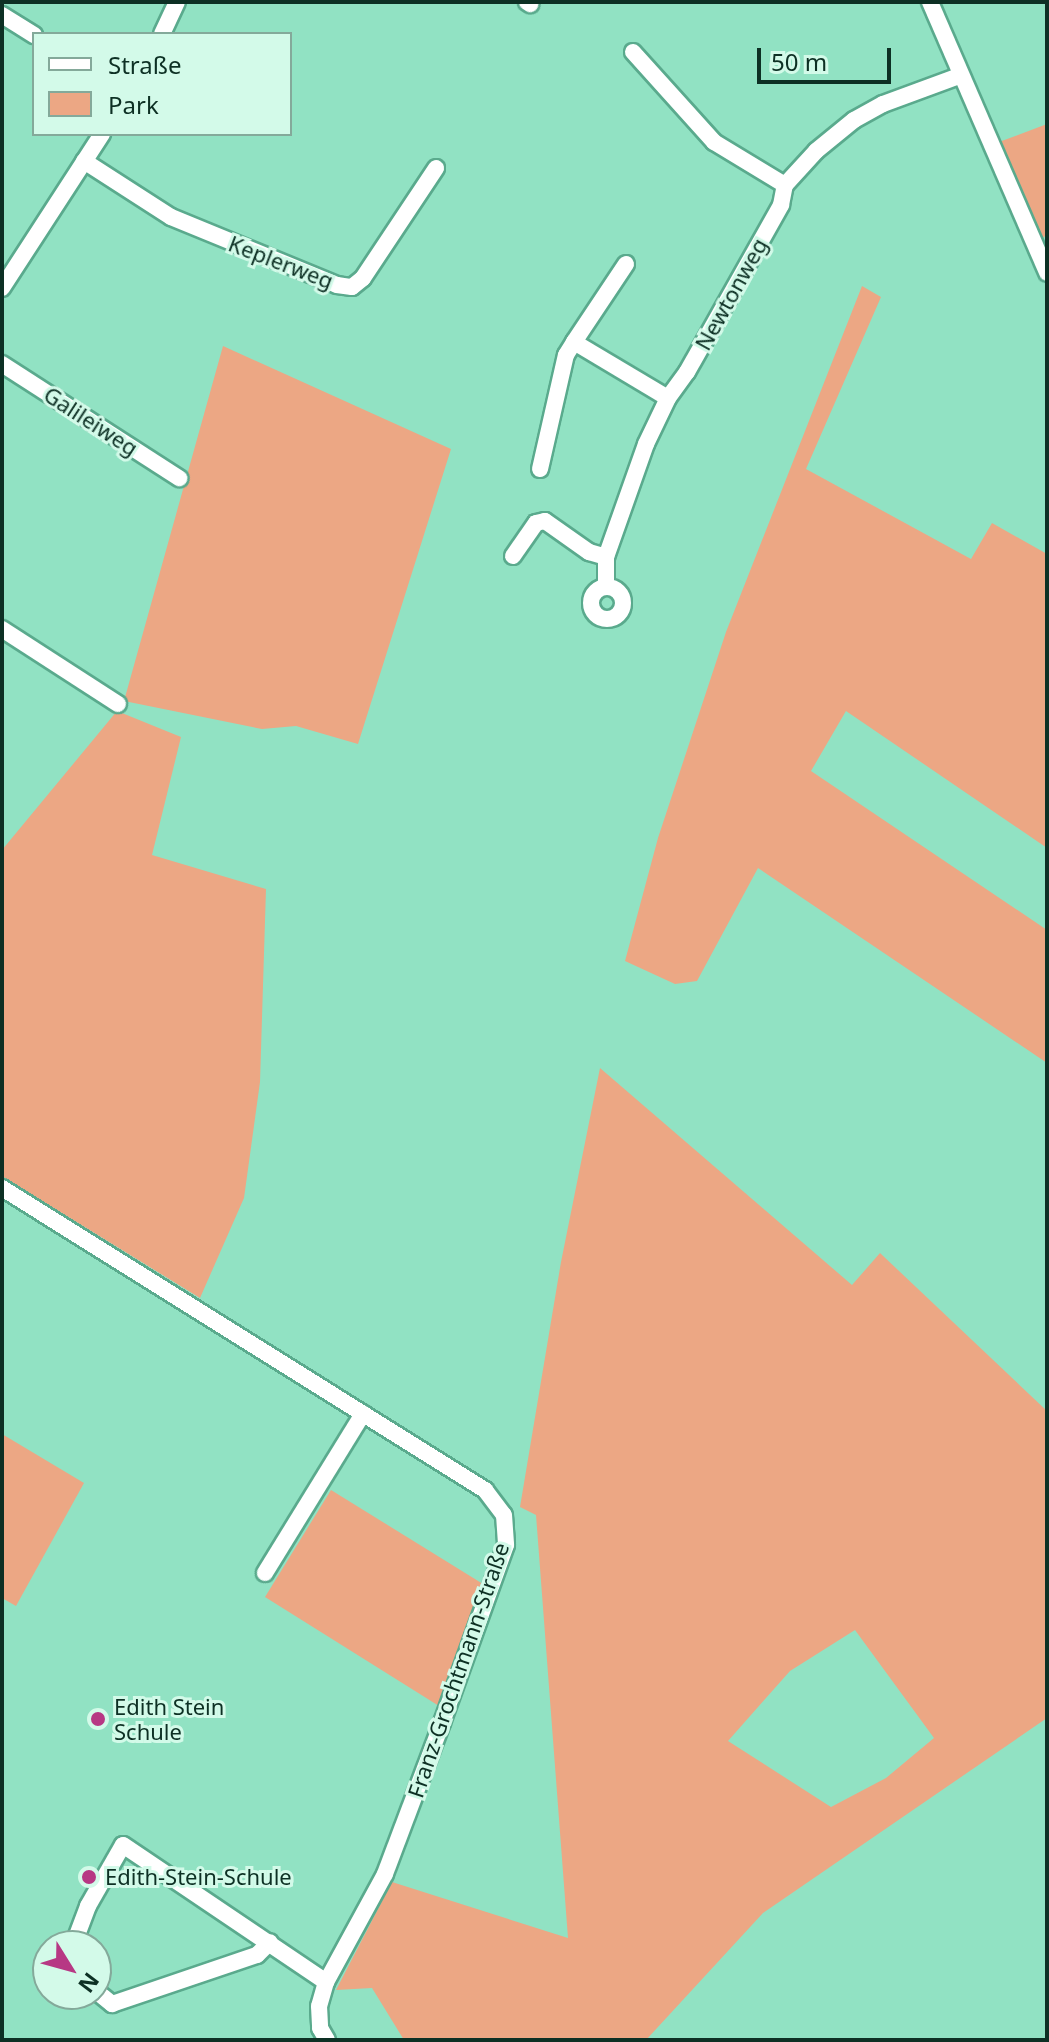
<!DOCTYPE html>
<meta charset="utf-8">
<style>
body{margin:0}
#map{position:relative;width:1049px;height:2042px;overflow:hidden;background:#91e2c3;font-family:"Noto Sans",sans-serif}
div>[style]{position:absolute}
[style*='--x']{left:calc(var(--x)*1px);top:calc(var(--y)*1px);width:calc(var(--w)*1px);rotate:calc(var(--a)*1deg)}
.green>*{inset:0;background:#eca784}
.roads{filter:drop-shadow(2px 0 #5aaa8d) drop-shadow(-2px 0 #5aaa8d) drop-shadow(0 2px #5aaa8d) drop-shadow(0 -2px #5aaa8d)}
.minor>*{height:16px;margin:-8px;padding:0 8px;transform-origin:8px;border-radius:8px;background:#fff}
.minor>.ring{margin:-8px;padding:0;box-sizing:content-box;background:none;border:16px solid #fff;border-radius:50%}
.dots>*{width:22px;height:22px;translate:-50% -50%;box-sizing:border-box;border:4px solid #d3fae9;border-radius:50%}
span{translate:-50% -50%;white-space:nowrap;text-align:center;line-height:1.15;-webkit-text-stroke:6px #d3fae9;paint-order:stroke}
.street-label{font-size:22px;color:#0d3024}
.poi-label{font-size:22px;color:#0d3024}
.left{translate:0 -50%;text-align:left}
.frame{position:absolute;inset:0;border:4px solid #0d3024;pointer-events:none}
.legend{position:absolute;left:32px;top:32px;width:260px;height:104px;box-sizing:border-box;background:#d3fae9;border:2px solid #84a99a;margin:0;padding:10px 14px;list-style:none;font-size:24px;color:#0d3024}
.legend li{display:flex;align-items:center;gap:16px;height:40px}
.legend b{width:40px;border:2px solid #84a99a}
.north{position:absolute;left:32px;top:1930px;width:80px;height:80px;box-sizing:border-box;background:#d3fae9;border:2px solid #84a99a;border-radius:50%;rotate:127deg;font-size:22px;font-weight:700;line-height:32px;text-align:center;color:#0d3024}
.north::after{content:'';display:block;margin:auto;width:28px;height:36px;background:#b73884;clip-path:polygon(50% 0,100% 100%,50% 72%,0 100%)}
.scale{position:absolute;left:757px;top:48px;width:134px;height:36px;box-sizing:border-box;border:4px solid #0d3024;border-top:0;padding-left:10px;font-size:24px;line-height:28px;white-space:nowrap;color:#0d3024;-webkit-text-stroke:6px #d3fae9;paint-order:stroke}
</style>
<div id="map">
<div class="green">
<div style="clip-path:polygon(1047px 124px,1047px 234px,1043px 238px,999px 142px)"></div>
<div style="clip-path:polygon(862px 286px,881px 297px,806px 469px,971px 559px,992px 523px,1047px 554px,1047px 848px,846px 711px,811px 771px,1047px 930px,1047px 1063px,758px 868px,697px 981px,675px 984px,625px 961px,658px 838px,726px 632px)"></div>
<div style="clip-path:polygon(223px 346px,451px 449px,358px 744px,296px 726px,262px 729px,124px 701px)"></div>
<div style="clip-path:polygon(117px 711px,181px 737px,152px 855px,266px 889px,260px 1082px,244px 1198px,200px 1298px,2px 1176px,2px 850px)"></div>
<div style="clip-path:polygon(evenodd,600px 1068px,852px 1285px,880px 1253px,1047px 1411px,1047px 1718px,763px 1913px,646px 2040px,404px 2040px,372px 1988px,336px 1990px,392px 1882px,568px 1938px,536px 1515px,520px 1507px,561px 1262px,600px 1068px,855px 1630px,934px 1738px,886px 1778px,831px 1807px,728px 1741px,790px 1671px,855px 1630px)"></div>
<div style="clip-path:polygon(2px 1434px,84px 1483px,16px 1606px,2px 1598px)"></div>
<div style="clip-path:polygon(331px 1490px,483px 1584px,439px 1706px,265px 1597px)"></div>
</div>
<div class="roads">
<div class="minor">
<div style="--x:527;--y:2;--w:4;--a:34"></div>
<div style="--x:930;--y:2;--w:295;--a:66.6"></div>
<div style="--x:2;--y:15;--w:38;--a:32"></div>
<div style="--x:162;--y:34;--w:35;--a:-65"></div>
<div style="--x:633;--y:52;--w:121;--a:48"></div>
<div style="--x:714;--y:142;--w:83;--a:31.2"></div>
<div style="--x:84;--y:161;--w:103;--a:32.8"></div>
<div style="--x:171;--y:217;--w:179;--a:22.3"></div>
<div style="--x:337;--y:285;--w:15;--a:8"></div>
<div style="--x:352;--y:287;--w:14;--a:-39"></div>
<div style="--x:363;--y:278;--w:132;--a:-56.4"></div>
<div style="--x:626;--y:264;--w:94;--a:123.7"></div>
<div style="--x:574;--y:342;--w:109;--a:30.8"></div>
<div style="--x:2;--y:288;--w:184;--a:-57"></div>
<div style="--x:2;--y:364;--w:211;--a:32.8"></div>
<div style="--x:540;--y:469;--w:117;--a:-77.2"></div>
<div style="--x:566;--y:355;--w:15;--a:-58"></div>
<div style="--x:513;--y:556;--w:40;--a:-55.1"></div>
<div style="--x:536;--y:523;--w:9;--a:-13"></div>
<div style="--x:545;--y:521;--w:54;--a:35.2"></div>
<div style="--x:589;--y:552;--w:18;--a:16"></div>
<div style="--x:606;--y:587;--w:30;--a:-90"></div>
<div style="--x:606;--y:557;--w:120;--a:-70.5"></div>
<div style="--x:646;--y:444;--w:51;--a:-64.4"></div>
<div style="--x:668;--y:398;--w:32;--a:-54"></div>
<div style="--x:687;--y:372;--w:192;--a:-60.6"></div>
<div style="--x:781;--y:205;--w:20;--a:-79"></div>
<div style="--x:785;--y:185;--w:46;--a:-47.6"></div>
<div style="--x:816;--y:151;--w:49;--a:-39.2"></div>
<div style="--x:854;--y:120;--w:33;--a:-29"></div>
<div style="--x:883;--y:104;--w:81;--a:-20.2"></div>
<div class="ring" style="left:591px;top:587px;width:16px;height:16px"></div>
<div style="--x:2;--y:629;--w:138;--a:32.9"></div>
<div style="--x:2;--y:1188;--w:570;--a:32.02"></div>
<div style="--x:485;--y:1490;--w:31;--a:53"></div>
<div style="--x:504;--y:1515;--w:30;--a:86"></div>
<div style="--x:506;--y:1545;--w:189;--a:109.8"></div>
<div style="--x:442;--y:1723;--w:161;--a:110.7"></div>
<div style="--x:385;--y:1874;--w:123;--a:118.6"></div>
<div style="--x:326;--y:1982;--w:25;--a:106"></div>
<div style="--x:319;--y:2006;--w:22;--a:87"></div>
<div style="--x:320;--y:2028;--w:14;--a:60"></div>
<div style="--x:265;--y:1573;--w:187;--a:-58.4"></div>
<div style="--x:73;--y:1946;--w:43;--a:-69.4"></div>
<div style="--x:88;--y:1906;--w:70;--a:-60.2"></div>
<div style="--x:123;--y:1845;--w:245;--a:34"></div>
<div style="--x:96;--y:1991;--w:21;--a:39"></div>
<div style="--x:112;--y:2004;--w:153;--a:-18.7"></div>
<div style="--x:257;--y:1955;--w:18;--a:-45"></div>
</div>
</div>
<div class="dots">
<div style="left:98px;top:1719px;background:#b73884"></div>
<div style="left:89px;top:1877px;background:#b73884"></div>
</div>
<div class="street-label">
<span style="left:281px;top:262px;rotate:21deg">Keplerweg</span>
<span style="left:731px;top:294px;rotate:-61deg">Newtonweg</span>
<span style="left:91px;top:421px;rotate:33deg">Galileiweg</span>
<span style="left:458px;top:1670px;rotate:-71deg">Franz-Grochtmann-Straße</span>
</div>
<div class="poi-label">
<span class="left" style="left:114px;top:1719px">Edith Stein<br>Schule</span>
<span class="left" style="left:105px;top:1877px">Edith-Stein-Schule</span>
</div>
<div class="frame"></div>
<ul class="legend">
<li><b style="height:10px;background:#fff"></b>Straße</li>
<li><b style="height:22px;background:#eca784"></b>Park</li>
</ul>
<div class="north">N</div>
<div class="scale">50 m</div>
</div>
